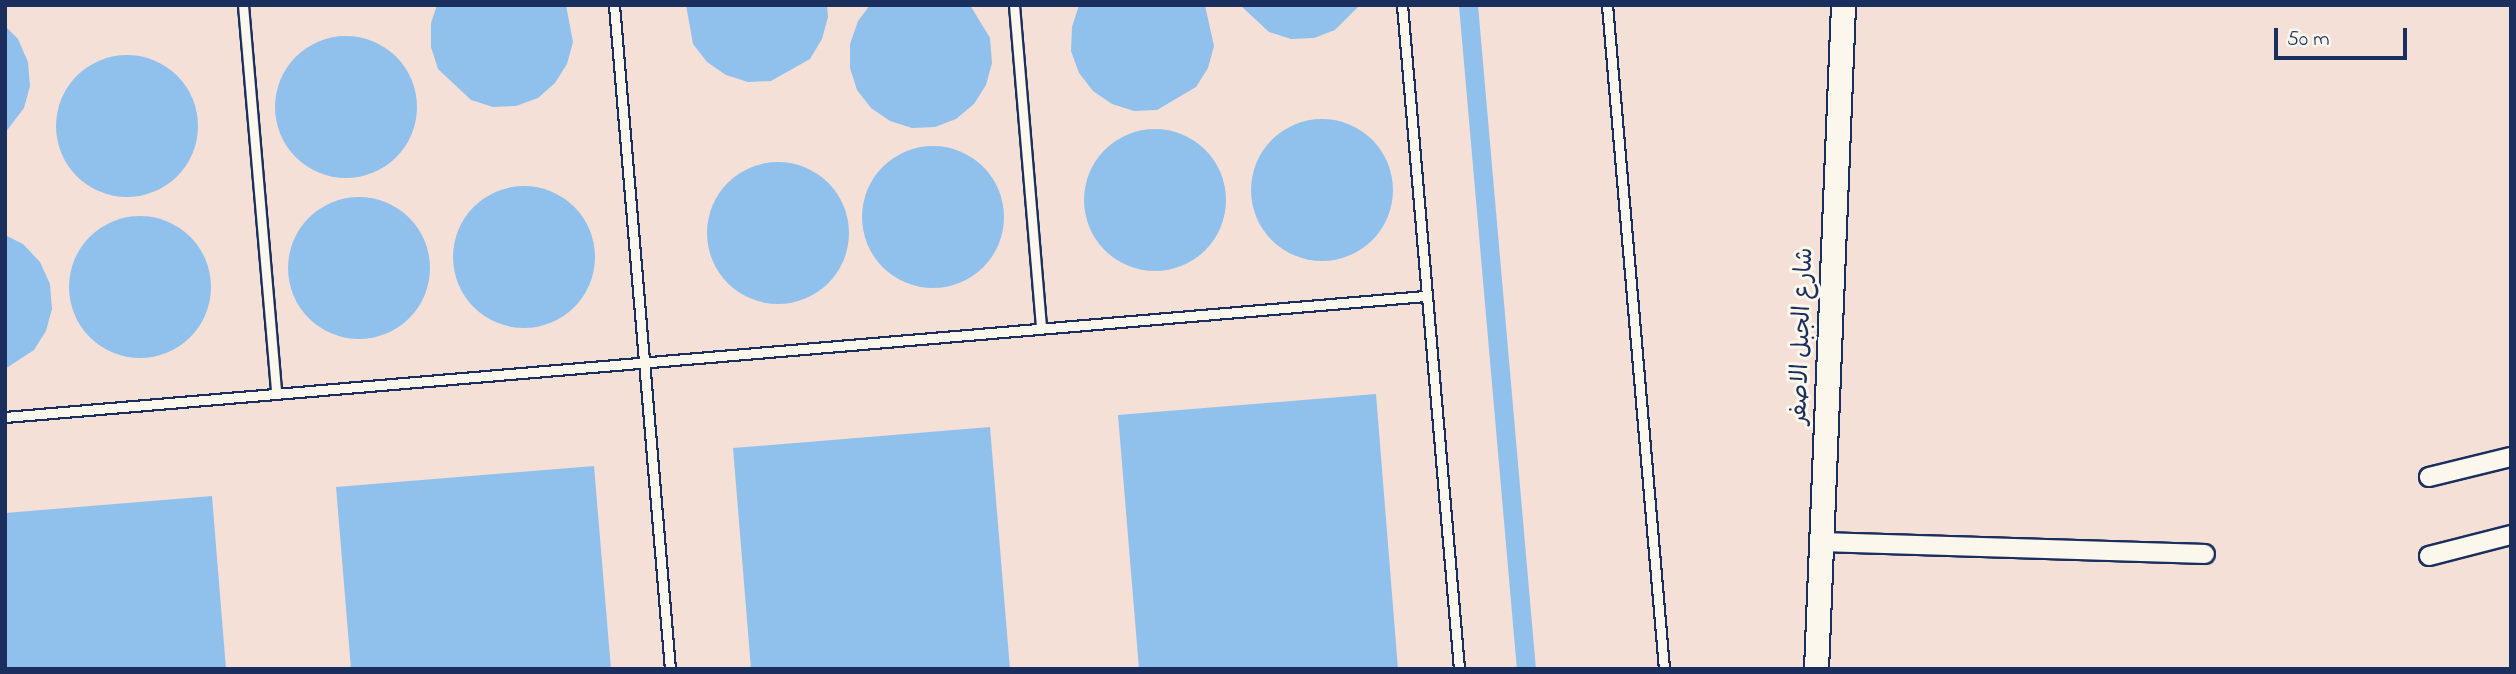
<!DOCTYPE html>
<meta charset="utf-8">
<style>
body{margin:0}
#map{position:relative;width:2516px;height:674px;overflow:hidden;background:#f5e0d8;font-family:"Indie Flower","Playpen Sans Arabic",sans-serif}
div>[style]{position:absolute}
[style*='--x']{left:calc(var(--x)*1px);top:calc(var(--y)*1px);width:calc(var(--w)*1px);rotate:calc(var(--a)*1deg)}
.water>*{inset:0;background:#90c1ec}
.round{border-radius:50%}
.canal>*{height:19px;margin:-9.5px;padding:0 9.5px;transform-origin:9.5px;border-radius:9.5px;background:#90c1ec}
.roads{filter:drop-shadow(2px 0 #1b2f5e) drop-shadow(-2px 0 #1b2f5e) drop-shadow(0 2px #1b2f5e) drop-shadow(0 -2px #1b2f5e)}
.service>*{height:9px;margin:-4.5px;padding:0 4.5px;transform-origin:4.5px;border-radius:4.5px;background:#fbf7ec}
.minor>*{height:18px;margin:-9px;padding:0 9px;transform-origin:9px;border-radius:9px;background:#fbf7ec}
.tertiary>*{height:23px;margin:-11.5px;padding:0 11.5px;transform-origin:11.5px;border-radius:11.5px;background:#fbf7ec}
span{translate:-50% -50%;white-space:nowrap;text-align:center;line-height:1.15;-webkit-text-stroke:6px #fbf7ec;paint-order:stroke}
.street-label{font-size:24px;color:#1b2f5e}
.frame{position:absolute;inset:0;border:7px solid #1b2f5e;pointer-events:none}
.scale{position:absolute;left:2274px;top:28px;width:133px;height:32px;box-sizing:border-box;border:4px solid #1b2f5e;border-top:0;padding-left:9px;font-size:21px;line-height:24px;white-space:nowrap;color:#1b2f5e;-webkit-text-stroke:5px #fbf7ec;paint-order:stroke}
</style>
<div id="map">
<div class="water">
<div style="clip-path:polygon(437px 5px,566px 5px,573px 42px,567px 64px,555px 83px,538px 98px,516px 106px,493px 107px,471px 100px,438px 69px,431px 47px,431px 23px)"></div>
<div style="clip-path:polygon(686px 5px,827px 5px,828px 17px,822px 39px,810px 59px,771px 81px,748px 82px,726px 75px,707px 62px,693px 44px)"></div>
<div style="clip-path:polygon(870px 5px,970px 5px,990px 38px,992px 63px,986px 85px,974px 104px,956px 119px,935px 127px,912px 128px,890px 121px,871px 108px,857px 90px,850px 68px,850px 44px,858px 21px)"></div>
<div style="clip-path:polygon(1079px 5px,1205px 5px,1214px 46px,1208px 68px,1196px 87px,1157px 110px,1134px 111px,1112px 104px,1093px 91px,1079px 73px,1071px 51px,1072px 27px)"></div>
<div style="clip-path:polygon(1240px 5px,1360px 5px,1335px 30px,1314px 38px,1291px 39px,1269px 32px)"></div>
<div style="clip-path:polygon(5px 26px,18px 39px,28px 62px,30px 86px,24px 108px,5px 133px)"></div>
<div class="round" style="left:275px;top:36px;width:142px;height:142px"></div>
<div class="round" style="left:56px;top:55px;width:142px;height:142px"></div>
<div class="round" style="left:1251px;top:119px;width:142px;height:142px"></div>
<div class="round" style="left:1084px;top:129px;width:142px;height:142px"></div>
<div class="round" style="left:862px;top:146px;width:142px;height:142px"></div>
<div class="round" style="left:707px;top:162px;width:142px;height:142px"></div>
<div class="round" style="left:453px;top:186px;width:142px;height:142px"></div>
<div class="round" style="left:288px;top:197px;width:142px;height:142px"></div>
<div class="round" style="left:69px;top:216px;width:142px;height:142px"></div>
<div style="clip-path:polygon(5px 235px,23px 244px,40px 262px,50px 284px,52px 309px,46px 331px,34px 350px,5px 369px)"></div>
<div style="clip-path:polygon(1376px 394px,1398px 669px,1139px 669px,1118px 415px)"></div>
<div style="clip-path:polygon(990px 427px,1010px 669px,751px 669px,733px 448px)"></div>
<div style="clip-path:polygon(594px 466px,611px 669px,351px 669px,336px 487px)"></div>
<div style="clip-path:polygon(212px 496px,226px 669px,5px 669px,5px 513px)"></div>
</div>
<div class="canal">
<div style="--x:1468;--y:5;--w:667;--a:85.01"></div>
</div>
<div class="roads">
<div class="service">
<div style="--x:243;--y:5;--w:389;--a:85.1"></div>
<div style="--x:614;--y:5;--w:666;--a:85.18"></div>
<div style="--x:1014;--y:5;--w:324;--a:85.2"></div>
<div style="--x:1402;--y:5;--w:666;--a:85.09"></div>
<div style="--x:1607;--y:5;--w:666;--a:85.09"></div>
<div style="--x:5;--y:417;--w:1426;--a:-4.87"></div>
</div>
<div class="minor">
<div style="--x:2429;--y:477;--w:84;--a:-13.7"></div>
<div style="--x:1822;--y:542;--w:383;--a:1.8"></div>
<div style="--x:2429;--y:556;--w:85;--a:-14.4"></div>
</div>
<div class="tertiary">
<div style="--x:1816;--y:669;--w:665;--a:-87.67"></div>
</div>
</div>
<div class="street-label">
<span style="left:1803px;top:336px;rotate:-88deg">شارع الجبل الاصفر</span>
</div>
<div class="frame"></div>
<div class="scale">50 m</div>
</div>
